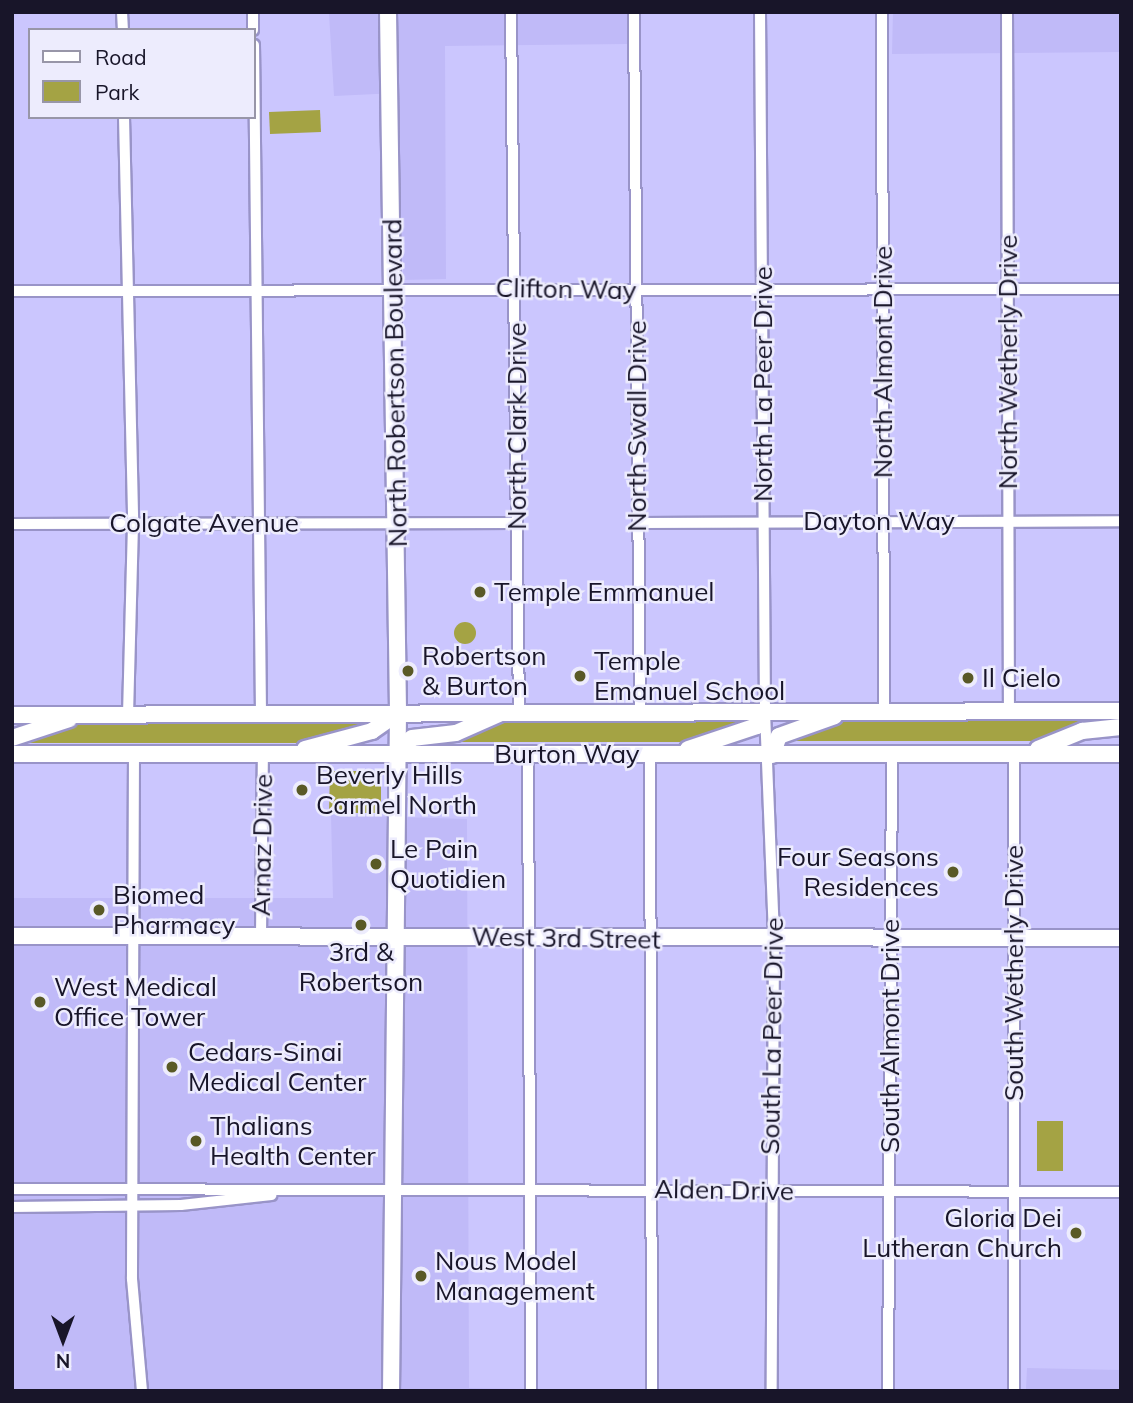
<!DOCTYPE html>
<style>
body{margin:0}
#map{position:relative;width:1133px;height:1403px;overflow:hidden;background:#cbc6fe;font-family:Mulish,sans-serif}
div>[style]{position:absolute}
[style*='--x']{left:calc(var(--x)*1px);top:calc(var(--y)*1px);width:calc(var(--w)*1px);rotate:calc(var(--a)*1deg)}
.built>*{inset:0;background:#c0baf8}
.green>*{inset:0;background:#a4a344}
.round{border-radius:50%}
.roads{filter:drop-shadow(2px 0 #9994c8) drop-shadow(-2px 0 #9994c8) drop-shadow(0 2px #9994c8) drop-shadow(0 -2px #9994c8)}
.street>*{height:10px;margin:-5px;padding:0 5px;transform-origin:5px;border-radius:5px;background:#fff}
.secondary>*{height:16px;margin:-8px;padding:0 8px;transform-origin:8px;border-radius:8px;background:#fff}
.dots>*{width:19px;height:19px;translate:-50% -50%;box-sizing:border-box;border:4px solid #edecfd;border-radius:50%}
span{translate:-50% -50%;white-space:nowrap;text-align:center;line-height:1.15;-webkit-text-stroke:5px #edecfd;paint-order:stroke}
.street-label{font-size:26px;color:#181529}
.poi-label{font-size:26px;color:#181529}
.left{translate:0 -50%;text-align:left}
.right{translate:-100% -50%;text-align:right}
.frame{position:absolute;inset:0;border:14px solid #181529;pointer-events:none}
.legend{position:absolute;left:28px;top:28px;width:228px;height:91px;box-sizing:border-box;background:#edecfd;border:2px solid #9896a8;margin:0;padding:9px 12px;list-style:none;font-size:21px;color:#181529}
.legend li{display:flex;align-items:center;gap:14px;height:35px}
.legend b{width:35px;border:2px solid #9896a8}
.north{position:absolute;left:28px;top:1305px;width:70px;height:70px;-webkit-text-stroke:5px #edecfd;paint-order:stroke;rotate:180deg;font-size:19px;font-weight:700;line-height:28px;text-align:center;color:#181529}
.north::after{content:'';display:block;margin:auto;width:24px;height:32px;background:#181529;clip-path:polygon(50% 0,100% 100%,50% 72%,0 100%)}
</style>
<div id="map">
<div class="built">
<div style="clip-path:polygon(323px 12px,627px 12px,627px 44px,445px 46px,446px 279px,403px 280px,397px 93px,334px 96px,329px 14px)"></div>
<div style="clip-path:polygon(893px 12px,1121px 12px,1121px 52px,892px 54px)"></div>
<div style="clip-path:polygon(331px 815px,467px 819px,469px 1388px,655px 1391px,12px 1391px,12px 898px,333px 898px)"></div>
<div style="clip-path:polygon(1027px 1368px,1120px 1370px,1120px 1391px,952px 1391px,1026px 1389px)"></div>
</div>
<div class="green">
<div style="clip-path:polygon(320px 110px,321px 132px,270px 134px,269px 112px)"></div>
<div class="round" style="left:454px;top:622px;width:22px;height:22px"></div>
<div style="clip-path:polygon(559px 718px,756px 718px,695px 742px,418px 742px,498px 723px)"></div>
<div style="clip-path:polygon(844px 718px,1105px 718px,1119px 722px,1051px 741px,780px 741px)"></div>
<div style="clip-path:polygon(66px 724px,370px 724px,304px 743px,12px 743px)"></div>
<div style="clip-path:polygon(330px 771px,381px 771px,381px 813px,329px 813px)"></div>
<div style="clip-path:polygon(1037px 1121px,1063px 1121px,1063px 1171px,1037px 1171px)"></div>
</div>
<div class="roads">
<div class="street">
<div style="--x:122;--y:12;--w:18;--a:87"></div>
<div style="--x:253;--y:12;--w:18;--a:90"></div>
<div style="--x:511;--y:12;--w:701;--a:89.35"></div>
<div style="--x:634;--y:12;--w:701;--a:89.51"></div>
<div style="--x:760;--y:12;--w:700;--a:89.59"></div>
<div style="--x:765;--y:712;--w:226;--a:87.7"></div>
<div style="--x:774;--y:938;--w:453;--a:90.3"></div>
<div style="--x:882;--y:12;--w:700;--a:89.84"></div>
<div style="--x:1007;--y:12;--w:700;--a:89.84"></div>
<div style="--x:254;--y:45;--w:669;--a:89.4"></div>
<div style="--x:124;--y:117;--w:407;--a:88.7"></div>
<div style="--x:133;--y:524;--w:190;--a:91.5"></div>
<div style="--x:12;--y:291;--w:1109;--a:-0.1"></div>
<div style="--x:638;--y:523;--w:483;--a:-0.2"></div>
<div style="--x:12;--y:524;--w:505;--a:-0.11"></div>
<div style="--x:134;--y:752;--w:527;--a:90.22"></div>
<div style="--x:132;--y:1279;--w:112;--a:84.9"></div>
<div style="--x:1014;--y:753;--w:638;--a:90"></div>
<div style="--x:528;--y:754;--w:637;--a:89.73"></div>
<div style="--x:650;--y:754;--w:637;--a:89.82"></div>
<div style="--x:261;--y:936;--w:183;--a:-89.4"></div>
<div style="--x:12;--y:1189;--w:1109;--a:0.15"></div>
<div style="--x:12;--y:1207;--w:169;--a:-0.7"></div>
<div style="--x:181;--y:1205;--w:91;--a:-6.3"></div>
<div style="--x:888;--y:1391;--w:637;--a:-89.64"></div>
</div>
<div class="secondary">
<div style="--x:388;--y:12;--w:701;--a:89.18"></div>
<div style="--x:398;--y:713;--w:678;--a:90.59"></div>
<div style="--x:12;--y:715;--w:1109;--a:-0.21"></div>
<div style="--x:12;--y:738;--w:60;--a:-18.4"></div>
<div style="--x:305;--y:749;--w:69;--a:-15"></div>
<div style="--x:372;--y:731;--w:32;--a:-35"></div>
<div style="--x:688;--y:749;--w:73;--a:-18.4"></div>
<div style="--x:757;--y:726;--w:16;--a:-60"></div>
<div style="--x:1038;--y:749;--w:48;--a:-22.2"></div>
<div style="--x:1082;--y:731;--w:39;--a:-6"></div>
<div style="--x:12;--y:754;--w:1109;--a:0"></div>
<div style="--x:395;--y:754;--w:23;--a:-43"></div>
<div style="--x:412;--y:738;--w:44;--a:-6.5"></div>
<div style="--x:456;--y:733;--w:47;--a:-23.8"></div>
<div style="--x:772;--y:755;--w:20;--a:-70"></div>
<div style="--x:779;--y:736;--w:59;--a:-19.7"></div>
<div style="--x:12;--y:936;--w:1109;--a:0.1"></div>
</div>
</div>
<div class="dots">
<div style="left:480px;top:592px;background:#595926"></div>
<div style="left:408px;top:671px;background:#595926"></div>
<div style="left:580px;top:676px;background:#595926"></div>
<div style="left:968px;top:678px;background:#595926"></div>
<div style="left:302px;top:790px;background:#595926"></div>
<div style="left:376px;top:864px;background:#595926"></div>
<div style="left:953px;top:872px;background:#595926"></div>
<div style="left:99px;top:910px;background:#595926"></div>
<div style="left:361px;top:925px;background:#595926"></div>
<div style="left:40px;top:1002px;background:#595926"></div>
<div style="left:172px;top:1067px;background:#595926"></div>
<div style="left:196px;top:1141px;background:#595926"></div>
<div style="left:1076px;top:1233px;background:#595926"></div>
<div style="left:421px;top:1276px;background:#595926"></div>
</div>
<div class="street-label">
<span style="left:566px;top:289px;rotate:1deg">Clifton Way</span>
<span style="left:883px;top:362px;rotate:-90deg">North Almont Drive</span>
<span style="left:1008px;top:362px;rotate:-90deg">North Wetherly Drive</span>
<span style="left:395px;top:383px;rotate:-91deg">North Robertson Boulevard</span>
<span style="left:763px;top:384px;rotate:-90deg">North La Peer Drive</span>
<span style="left:517px;top:426px;rotate:-90deg">North Clark Drive</span>
<span style="left:637px;top:426px;rotate:-90deg">North Swall Drive</span>
<span style="left:879px;top:521px">Dayton Way</span>
<span style="left:204px;top:523px">Colgate Avenue</span>
<span style="left:567px;top:754px">Burton Way</span>
<span style="left:262px;top:845px;rotate:-89deg">Arnaz Drive</span>
<span style="left:566px;top:938px;rotate:1deg">West 3rd Street</span>
<span style="left:1014px;top:973px;rotate:-90deg">South Wetherly Drive</span>
<span style="left:772px;top:1036px;rotate:-89deg">South La Peer Drive</span>
<span style="left:890px;top:1036px;rotate:-90deg">South Almont Drive</span>
<span style="left:724px;top:1190px;rotate:1deg">Alden Drive</span>
</div>
<div class="poi-label">
<span class="left" style="left:494px;top:592px">Temple Emmanuel</span>
<span class="left" style="left:422px;top:671px">Robertson<br>&amp; Burton</span>
<span class="left" style="left:594px;top:676px">Temple<br>Emanuel School</span>
<span class="left" style="left:982px;top:678px">Il Cielo</span>
<span class="left" style="left:316px;top:790px">Beverly Hills<br>Carmel North</span>
<span class="left" style="left:390px;top:864px">Le Pain<br>Quotidien</span>
<span class="right" style="left:939px;top:872px">Four Seasons<br>Residences</span>
<span class="left" style="left:113px;top:910px">Biomed<br>Pharmacy</span>
<span style="left:361px;top:967px">3rd &amp;<br>Robertson</span>
<span class="left" style="left:54px;top:1002px">West Medical<br>Office Tower</span>
<span class="left" style="left:188px;top:1067px">Cedars-Sinai<br>Medical Center</span>
<span class="left" style="left:210px;top:1141px">Thalians<br>Health Center</span>
<span class="right" style="left:1062px;top:1233px">Gloria Dei<br>Lutheran Church</span>
<span class="left" style="left:435px;top:1276px">Nous Model<br>Management</span>
</div>
<div class="frame"></div>
<ul class="legend">
<li><b style="height:9px;background:#fff"></b>Road</li>
<li><b style="height:19px;background:#a4a344"></b>Park</li>
</ul>
<div class="north">N</div>
</div>
